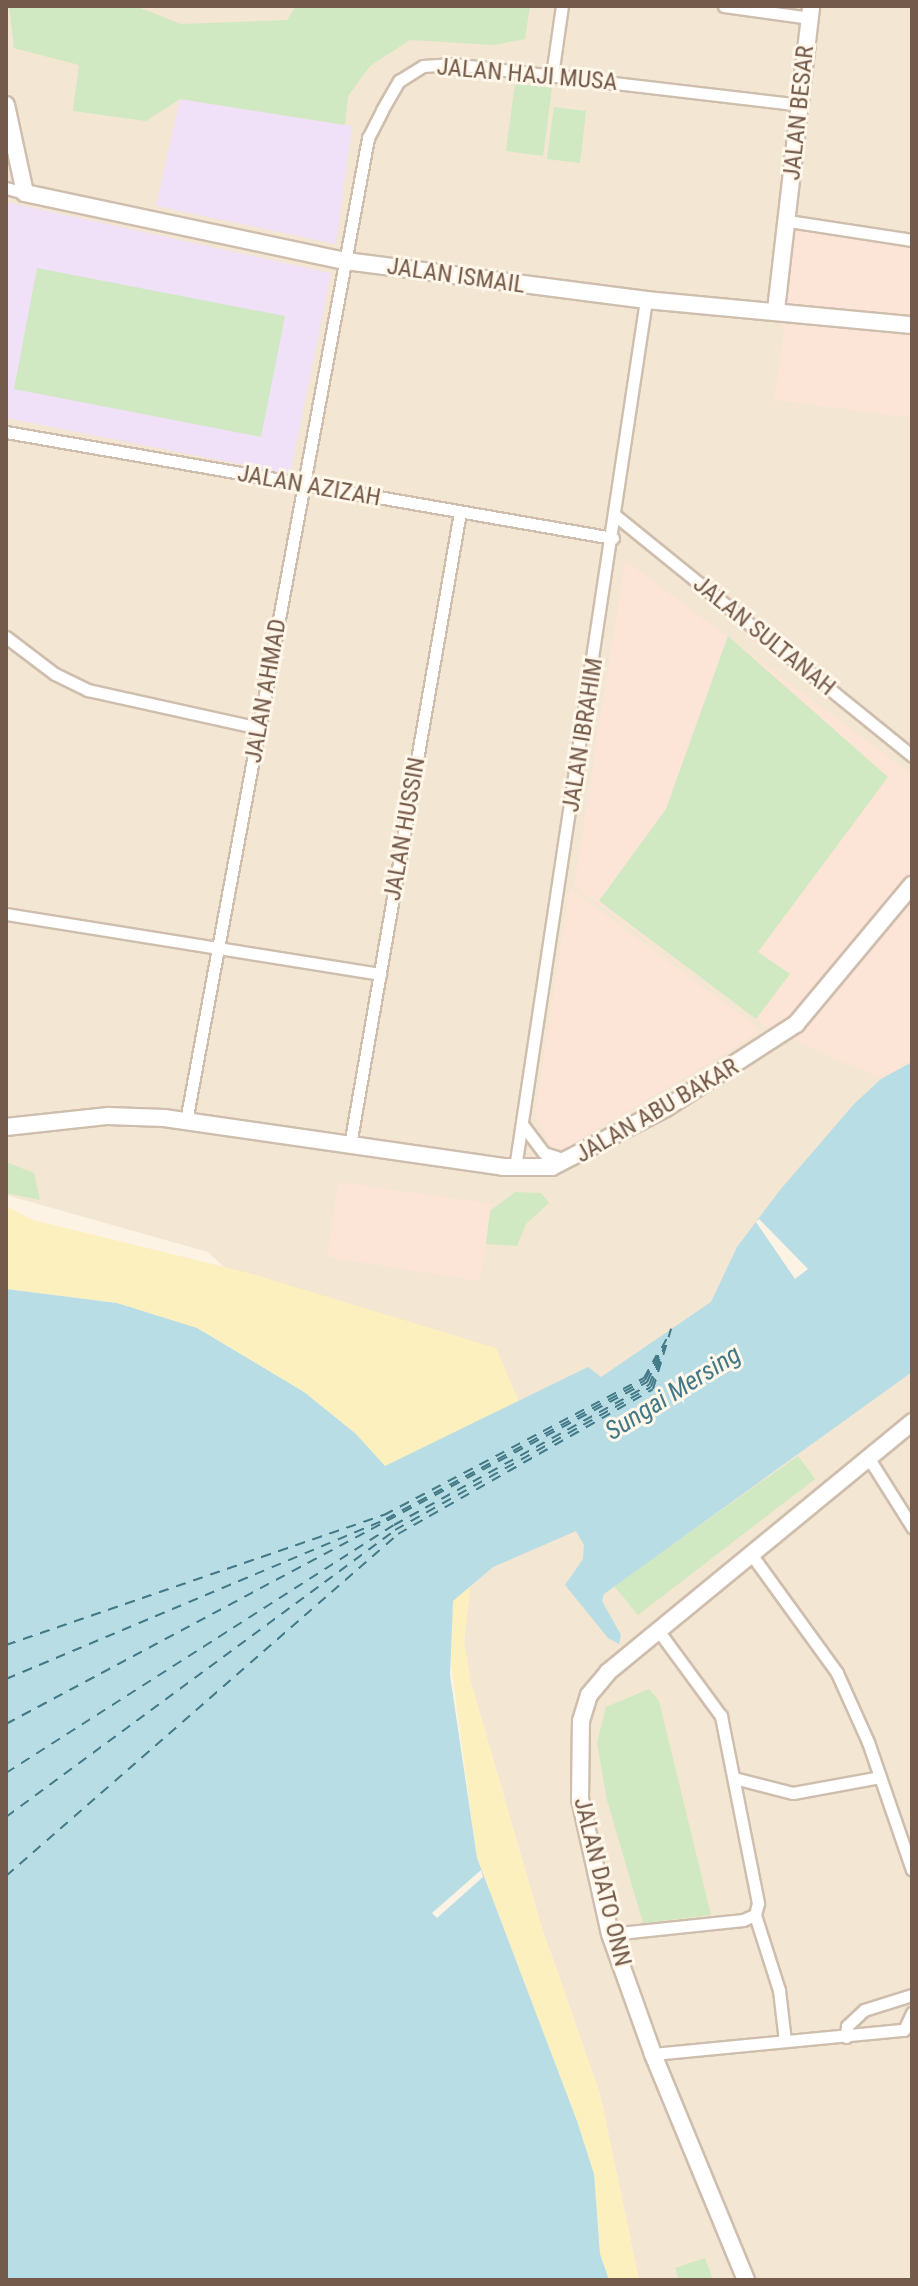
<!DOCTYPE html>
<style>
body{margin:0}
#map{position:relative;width:918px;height:2286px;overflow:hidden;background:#fcf3e4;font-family:"Roboto Condensed",sans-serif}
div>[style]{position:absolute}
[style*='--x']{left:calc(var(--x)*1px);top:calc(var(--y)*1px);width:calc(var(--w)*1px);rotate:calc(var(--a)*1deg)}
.residential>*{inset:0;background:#f3e6d2}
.commercial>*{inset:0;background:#fce4d7}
.education>*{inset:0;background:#f0e0f8}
.green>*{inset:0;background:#d0e9c2}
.sand>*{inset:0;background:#fbf0be}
.water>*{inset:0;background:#b8dde5}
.pier>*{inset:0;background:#fcf3e4}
.ferry>*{height:2px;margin-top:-1px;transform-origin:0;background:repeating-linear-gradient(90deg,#437987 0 10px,transparent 0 18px)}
.roads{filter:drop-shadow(2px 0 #cfbead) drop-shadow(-2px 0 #cfbead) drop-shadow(0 2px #cfbead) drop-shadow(0 -2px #cfbead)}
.street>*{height:11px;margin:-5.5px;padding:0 5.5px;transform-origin:5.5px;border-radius:5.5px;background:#fff}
.secondary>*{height:16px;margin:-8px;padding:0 8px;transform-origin:8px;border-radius:8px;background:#fff}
span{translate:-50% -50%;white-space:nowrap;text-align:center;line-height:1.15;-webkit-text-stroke:6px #fff7ea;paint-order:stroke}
.street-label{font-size:24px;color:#745a4a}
.water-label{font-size:26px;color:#437987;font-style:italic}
.frame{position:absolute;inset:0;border:8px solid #745a4a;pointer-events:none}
</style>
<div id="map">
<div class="residential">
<div style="clip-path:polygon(6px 6px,912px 6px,912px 2280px,639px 2280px,600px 2094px,541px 1925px,470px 1679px,464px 1642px,471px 1581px,395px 1427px,208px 1252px,6px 1195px)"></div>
</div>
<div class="commercial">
<div style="clip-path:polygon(777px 215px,912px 233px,912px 418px,774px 400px,784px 331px,769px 290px)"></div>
<div style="clip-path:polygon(625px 560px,912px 775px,912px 1062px,881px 1079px,770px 1029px,574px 886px)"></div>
<div style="clip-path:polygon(570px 888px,762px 1031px,564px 1149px,550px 1147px,535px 1113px)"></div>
<div style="clip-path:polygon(338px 1182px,492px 1204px,480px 1281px,327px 1257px)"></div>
</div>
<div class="education">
<div style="clip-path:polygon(180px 99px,352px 126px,336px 244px,156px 206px)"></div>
<div style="clip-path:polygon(6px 202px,331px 273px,290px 474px,6px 418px)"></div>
</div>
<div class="green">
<div style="clip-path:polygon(9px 6px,135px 6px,181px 24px,287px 20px,296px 6px,530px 6px,525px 39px,494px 45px,410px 40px,370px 66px,348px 96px,345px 125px,180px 99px,146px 121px,73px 111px,79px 65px,14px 48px)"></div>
<div style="clip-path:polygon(515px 83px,552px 88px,543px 156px,506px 151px)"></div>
<div style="clip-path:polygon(554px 107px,586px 111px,580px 163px,547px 159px)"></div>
<div style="clip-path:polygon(37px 268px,285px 316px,261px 437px,14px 389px)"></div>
<div style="clip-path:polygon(728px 636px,888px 777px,758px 952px,790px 974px,756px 1019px,599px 901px,666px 809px)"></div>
<div style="clip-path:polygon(6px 1162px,34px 1173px,40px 1200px,6px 1193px)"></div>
<div style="clip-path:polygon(515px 1192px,541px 1193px,549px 1203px,526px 1224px,517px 1246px,486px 1244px,490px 1211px)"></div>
<div style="clip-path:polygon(798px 1456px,815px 1479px,638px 1615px,614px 1586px)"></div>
<div style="clip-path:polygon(649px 1689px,659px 1701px,711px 1915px,643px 1923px,607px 1800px,597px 1743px,606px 1707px)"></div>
<div style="clip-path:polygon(705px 2258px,713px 2280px,679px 2280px,675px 2268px)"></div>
</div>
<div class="sand">
<div style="clip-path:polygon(6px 1206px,33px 1220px,249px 1273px,496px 1348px,520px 1404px,384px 1467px,356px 1434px,304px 1392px,197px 1328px,117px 1303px,6px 1289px)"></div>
<div style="clip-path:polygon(471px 1581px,464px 1642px,470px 1679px,541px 1925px,600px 2094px,639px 2280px,609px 2280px,600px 2254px,594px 2174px,577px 2121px,477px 1858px,449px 1649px,453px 1601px)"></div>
</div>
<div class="water">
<div style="clip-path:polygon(912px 1062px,912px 1372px,604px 1594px,602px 1601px,621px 1635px,619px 1644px,608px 1638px,565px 1585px,583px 1559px,584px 1545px,576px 1531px,493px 1567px,453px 1601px,450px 1675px,477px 1858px,577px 2121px,594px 2174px,600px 2254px,609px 2280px,6px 2280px,6px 1289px,117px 1303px,197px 1328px,304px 1392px,356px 1434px,385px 1466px,588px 1367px,601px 1377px,711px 1302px,737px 1247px,780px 1190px,854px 1104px,881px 1079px)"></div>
</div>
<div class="pier">
<div style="clip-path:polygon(759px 1219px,808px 1269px,795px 1279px,756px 1222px)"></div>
<div style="clip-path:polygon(481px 1870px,483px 1877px,437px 1918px,432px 1913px)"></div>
</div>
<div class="ferry">
<div style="--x:6;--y:1645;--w:400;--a:-19"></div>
<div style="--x:384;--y:1515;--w:294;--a:-27.8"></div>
<div style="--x:644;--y:1378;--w:26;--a:-61"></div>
<div style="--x:6;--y:1679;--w:412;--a:-22.8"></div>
<div style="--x:386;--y:1519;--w:294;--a:-28.2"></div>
<div style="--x:645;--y:1380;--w:47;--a:-62.4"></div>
<div style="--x:6;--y:1724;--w:727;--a:-28.08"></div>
<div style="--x:647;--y:1382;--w:29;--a:-65"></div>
<div style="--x:6;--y:1773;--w:460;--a:-32.6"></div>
<div style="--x:394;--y:1525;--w:291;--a:-28.8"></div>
<div style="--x:649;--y:1385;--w:43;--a:-68.2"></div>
<div style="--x:6;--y:1817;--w:483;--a:-36.4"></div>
<div style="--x:395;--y:1530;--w:293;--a:-29.2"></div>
<div style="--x:651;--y:1387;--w:28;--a:-71"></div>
<div style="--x:6;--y:1876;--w:520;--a:-41.1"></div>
<div style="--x:398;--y:1534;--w:293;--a:-29.6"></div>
<div style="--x:653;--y:1389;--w:63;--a:-73.3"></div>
</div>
<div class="roads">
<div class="street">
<div style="--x:724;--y:6;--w:87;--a:7.9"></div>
<div style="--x:552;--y:75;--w:70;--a:-81.8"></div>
<div style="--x:6;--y:188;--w:20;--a:15"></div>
<div style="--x:788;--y:221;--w:125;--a:8.7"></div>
<div style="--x:6;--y:432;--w:616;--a:9.91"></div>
<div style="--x:616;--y:516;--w:381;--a:39"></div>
<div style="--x:6;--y:637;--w:61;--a:37.1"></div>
<div style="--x:55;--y:674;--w:37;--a:26"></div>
<div style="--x:88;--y:690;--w:175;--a:12.5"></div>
<div style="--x:6;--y:914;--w:379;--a:9.1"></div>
<div style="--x:186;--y:1121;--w:1000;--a:-79.51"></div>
<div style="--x:368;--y:138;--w:31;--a:-63"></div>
<div style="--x:382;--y:110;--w:34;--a:-60"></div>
<div style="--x:399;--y:81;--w:28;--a:-32"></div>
<div style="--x:423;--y:66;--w:30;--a:-4"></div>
<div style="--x:453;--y:64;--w:349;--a:6.7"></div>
<div style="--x:522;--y:1124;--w:36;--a:53"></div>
<div style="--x:544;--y:1153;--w:22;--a:18"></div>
<div style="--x:350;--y:1145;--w:642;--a:-80.14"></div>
<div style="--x:515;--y:1168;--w:878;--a:-81.42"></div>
<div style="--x:868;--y:1457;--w:83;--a:57.8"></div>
<div style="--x:751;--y:1554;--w:147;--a:54.1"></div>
<div style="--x:837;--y:1673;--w:76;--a:65.8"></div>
<div style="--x:868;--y:1742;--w:135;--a:71"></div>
<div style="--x:734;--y:1778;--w:61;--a:14.3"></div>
<div style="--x:793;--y:1793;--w:88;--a:-10.4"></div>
<div style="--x:755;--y:1915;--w:79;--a:72.3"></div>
<div style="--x:779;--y:1990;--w:51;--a:83.3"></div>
<div style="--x:610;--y:1934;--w:134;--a:-6"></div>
<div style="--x:743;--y:1920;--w:13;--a:-23"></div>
<div style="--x:755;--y:1915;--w:12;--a:-76"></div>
<div style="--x:758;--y:1903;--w:191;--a:-101.2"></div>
<div style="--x:721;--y:1716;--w:108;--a:-126.3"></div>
<div style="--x:846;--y:2037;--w:11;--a:-85"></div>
<div style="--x:847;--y:2026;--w:23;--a:-43"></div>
<div style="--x:864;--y:2010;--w:50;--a:-17.4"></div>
<div style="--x:653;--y:2054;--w:252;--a:-5.5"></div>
<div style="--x:904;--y:2030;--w:19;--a:-65"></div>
</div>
<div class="secondary">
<div style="--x:6;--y:105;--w:90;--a:77.8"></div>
<div style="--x:25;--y:193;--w:328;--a:12"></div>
<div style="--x:346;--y:261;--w:303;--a:7.4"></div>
<div style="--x:646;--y:300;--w:267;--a:5.4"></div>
<div style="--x:776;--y:310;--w:306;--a:-83.4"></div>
<div style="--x:6;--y:1127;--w:103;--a:-6.2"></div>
<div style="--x:108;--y:1116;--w:56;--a:2"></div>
<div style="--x:164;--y:1118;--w:343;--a:8.2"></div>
<div style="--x:503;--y:1167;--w:49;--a:0"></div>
<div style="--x:552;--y:1167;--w:128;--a:-27.4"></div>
<div style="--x:666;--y:1108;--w:155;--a:-32.9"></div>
<div style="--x:796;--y:1024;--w:181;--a:-50.2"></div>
<div style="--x:746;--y:2280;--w:244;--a:-112.4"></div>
<div style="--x:653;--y:2054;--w:127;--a:-109.7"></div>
<div style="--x:610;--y:1934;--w:138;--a:-102.5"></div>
<div style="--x:580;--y:1799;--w:78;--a:-89.3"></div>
<div style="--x:581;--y:1721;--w:27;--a:-73"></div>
<div style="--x:589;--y:1695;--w:30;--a:-50"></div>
<div style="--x:608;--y:1672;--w:394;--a:-39.4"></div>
</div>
</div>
<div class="street-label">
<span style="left:527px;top:75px;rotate:5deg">JALAN HAJI MUSA</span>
<span style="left:799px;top:113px;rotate:-84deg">JALAN BESAR</span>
<span style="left:456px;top:276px;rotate:8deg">JALAN ISMAIL</span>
<span style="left:309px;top:486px;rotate:10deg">JALAN AZIZAH</span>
<span style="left:764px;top:636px;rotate:39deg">JALAN SULTANAH</span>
<span style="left:266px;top:691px;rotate:-80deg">JALAN AHMAD</span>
<span style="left:583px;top:735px;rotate:-81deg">JALAN IBRAHIM</span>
<span style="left:405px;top:829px;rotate:-80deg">JALAN HUSSIN</span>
<span style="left:657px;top:1111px;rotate:-30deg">JALAN ABU BAKAR</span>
<span style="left:602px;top:1882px;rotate:76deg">JALAN DATO ONN</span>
</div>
<div class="water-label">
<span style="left:673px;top:1393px;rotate:-32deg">Sungai Mersing</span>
</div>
<div class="frame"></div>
</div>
